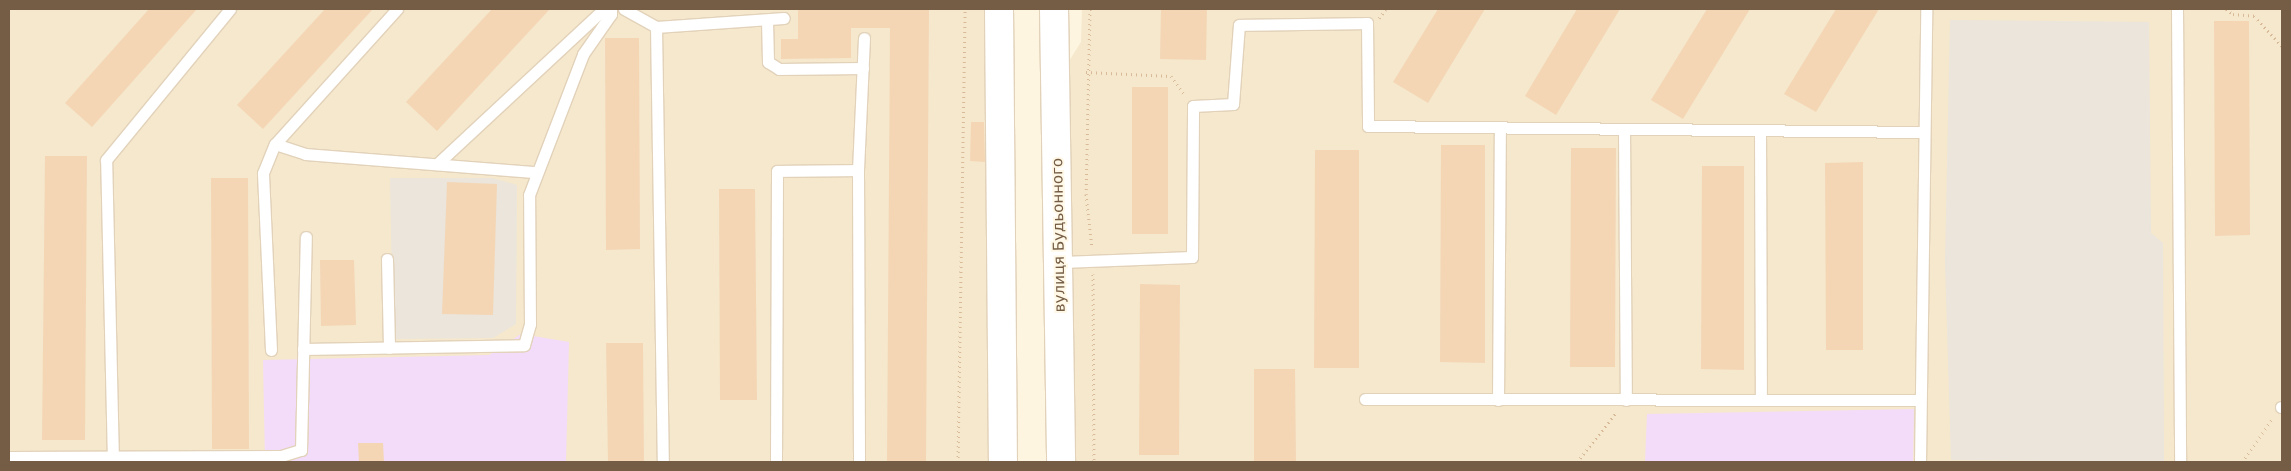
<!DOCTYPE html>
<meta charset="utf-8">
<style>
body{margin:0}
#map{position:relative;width:2291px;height:471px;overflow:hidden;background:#fdf5df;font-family:"DejaVu Sans",sans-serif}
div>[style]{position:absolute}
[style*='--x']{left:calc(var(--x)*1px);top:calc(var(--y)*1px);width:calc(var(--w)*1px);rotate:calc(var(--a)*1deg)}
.residential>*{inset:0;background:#f5e8cd}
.industrial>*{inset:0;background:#ebe5db}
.education>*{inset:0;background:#f2dcf9}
.building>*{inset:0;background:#f4d6b5}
.path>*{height:3px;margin-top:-1.5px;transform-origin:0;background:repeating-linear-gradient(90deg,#d8b998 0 1px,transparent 0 5px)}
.roads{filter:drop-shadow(1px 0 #e2d2ba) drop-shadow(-1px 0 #e2d2ba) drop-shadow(0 1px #e2d2ba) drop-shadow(0 -1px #e2d2ba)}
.lane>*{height:11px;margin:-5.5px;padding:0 5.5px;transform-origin:5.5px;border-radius:5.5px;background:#fff}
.secondary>*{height:28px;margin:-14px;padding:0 14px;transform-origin:14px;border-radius:14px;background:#fff}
span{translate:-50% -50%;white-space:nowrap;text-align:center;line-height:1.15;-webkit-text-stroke:4px #fff8e6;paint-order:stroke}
.street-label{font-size:15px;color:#745c45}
.frame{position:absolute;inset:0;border:10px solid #745c45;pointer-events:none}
</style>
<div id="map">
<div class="residential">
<div style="clip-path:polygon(9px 9px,997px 9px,993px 462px,9px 462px)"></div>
<div style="clip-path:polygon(1082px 9px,2282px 9px,2282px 462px,1062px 462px,1061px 74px,1081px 42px)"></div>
</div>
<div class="industrial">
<div style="clip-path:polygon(1950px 20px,2149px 22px,2151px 233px,2163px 243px,2164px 462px,1951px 460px,1945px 262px)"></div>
<div style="clip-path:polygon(390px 178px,492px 178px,517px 185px,516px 324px,493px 338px,393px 339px)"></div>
</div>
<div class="education">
<div style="clip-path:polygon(521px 334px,569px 342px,566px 462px,265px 462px,263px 360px,489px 355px)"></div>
<div style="clip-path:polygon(1914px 409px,1913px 462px,1645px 462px,1647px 414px)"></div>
</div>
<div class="building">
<div style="clip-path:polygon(149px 9px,197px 9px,92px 127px,65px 103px)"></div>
<div style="clip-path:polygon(325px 9px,373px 9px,263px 129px,237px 105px)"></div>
<div style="clip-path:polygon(492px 9px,550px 9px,437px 131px,406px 102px)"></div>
<div style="clip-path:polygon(798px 9px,929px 9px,926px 462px,887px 462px,890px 28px,851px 28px,851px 58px,781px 59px,781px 39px,798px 39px)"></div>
<div style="clip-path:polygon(1161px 9px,1207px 9px,1206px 60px,1160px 59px)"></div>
<div style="clip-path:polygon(1438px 9px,1485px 9px,1428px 103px,1393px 82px)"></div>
<div style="clip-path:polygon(1577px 9px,1620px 9px,1556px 115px,1525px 96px)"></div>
<div style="clip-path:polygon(1707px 9px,1750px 9px,1683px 119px,1651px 100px)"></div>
<div style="clip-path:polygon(1836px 9px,1879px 9px,1816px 112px,1784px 94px)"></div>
<div style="clip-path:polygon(2214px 21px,2249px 21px,2250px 235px,2215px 236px)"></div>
<div style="clip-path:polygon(605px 38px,639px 38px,640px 249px,606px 250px)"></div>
<div style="clip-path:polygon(1132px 87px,1168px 87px,1168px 234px,1132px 234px)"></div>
<div style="clip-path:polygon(971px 122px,984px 122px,985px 162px,970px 161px)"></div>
<div style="clip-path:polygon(1441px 145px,1485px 145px,1485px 363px,1440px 362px)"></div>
<div style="clip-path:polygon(1571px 148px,1616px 148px,1615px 367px,1570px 367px)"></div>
<div style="clip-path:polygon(1315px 150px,1359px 150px,1359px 368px,1314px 368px)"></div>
<div style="clip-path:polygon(45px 156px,87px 156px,85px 440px,42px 440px)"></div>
<div style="clip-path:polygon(1863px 162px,1863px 350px,1826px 350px,1825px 163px)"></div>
<div style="clip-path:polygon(1702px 166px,1744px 166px,1744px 370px,1701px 369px)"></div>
<div style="clip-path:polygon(211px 178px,248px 178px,249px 449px,212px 449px)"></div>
<div style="clip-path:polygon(447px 182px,497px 184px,493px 315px,442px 314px)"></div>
<div style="clip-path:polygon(719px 189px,755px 189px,757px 400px,720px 400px)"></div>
<div style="clip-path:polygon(320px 260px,354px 260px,356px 325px,321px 326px)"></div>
<div style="clip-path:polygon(1140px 284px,1180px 285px,1179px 455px,1139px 455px)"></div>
<div style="clip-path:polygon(606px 343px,643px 343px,644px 462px,608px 462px)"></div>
<div style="clip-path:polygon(1254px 369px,1295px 369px,1296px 462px,1254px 462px)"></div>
<div style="clip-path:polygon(358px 443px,383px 443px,384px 462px,359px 462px)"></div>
</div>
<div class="path">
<div style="--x:1090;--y:9;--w:185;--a:91.2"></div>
<div style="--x:1086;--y:194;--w:54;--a:83.7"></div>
<div style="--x:2226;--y:9;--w:9;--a:36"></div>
<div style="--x:2233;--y:14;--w:21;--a:5"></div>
<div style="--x:2254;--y:16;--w:41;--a:47"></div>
<div style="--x:1379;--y:18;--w:11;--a:-52"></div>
<div style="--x:1086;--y:72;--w:85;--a:2.7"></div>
<div style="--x:1171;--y:76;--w:24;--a:55"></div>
<div style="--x:1093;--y:274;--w:188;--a:89.7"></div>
<div style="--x:958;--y:462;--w:453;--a:-89.1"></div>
<div style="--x:1577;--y:462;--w:63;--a:-51.5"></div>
<div style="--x:2242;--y:462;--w:54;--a:-54.8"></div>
</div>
<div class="roads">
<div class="lane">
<div style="--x:624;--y:9;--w:37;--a:29"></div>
<div style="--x:656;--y:27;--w:128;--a:-4"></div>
<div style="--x:2177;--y:9;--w:453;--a:89.6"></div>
<div style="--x:767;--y:20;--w:42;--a:88.6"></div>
<div style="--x:768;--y:62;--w:13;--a:32"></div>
<div style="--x:779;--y:69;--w:84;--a:-0.7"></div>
<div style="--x:656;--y:27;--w:435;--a:89.1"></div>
<div style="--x:1624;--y:129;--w:271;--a:89.6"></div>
<div style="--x:1760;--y:130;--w:270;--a:89.8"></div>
<div style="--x:275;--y:144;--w:32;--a:18"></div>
<div style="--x:305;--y:154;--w:232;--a:4.5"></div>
<div style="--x:437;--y:164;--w:228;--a:-42.9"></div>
<div style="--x:858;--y:170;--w:132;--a:-87.4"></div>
<div style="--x:387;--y:259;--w:89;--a:88.7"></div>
<div style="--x:1061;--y:262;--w:131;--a:-2.2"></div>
<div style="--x:1192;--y:257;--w:151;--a:-89.6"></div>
<div style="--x:1193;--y:106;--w:40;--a:-2.9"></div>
<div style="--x:1233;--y:104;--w:79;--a:-85.7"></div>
<div style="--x:1239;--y:25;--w:128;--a:-0.9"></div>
<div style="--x:1367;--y:23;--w:103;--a:89.4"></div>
<div style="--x:1368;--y:126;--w:556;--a:0.62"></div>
<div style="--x:303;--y:349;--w:221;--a:-1"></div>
<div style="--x:524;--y:345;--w:22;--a:-74"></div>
<div style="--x:530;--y:324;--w:129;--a:-90.4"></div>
<div style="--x:529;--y:195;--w:151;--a:-69"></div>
<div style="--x:583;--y:54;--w:49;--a:-55"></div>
<div style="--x:611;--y:14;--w:5;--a:-90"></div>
<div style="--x:271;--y:350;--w:177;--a:-92.6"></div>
<div style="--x:263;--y:173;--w:31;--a:-68"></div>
<div style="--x:275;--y:144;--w:182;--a:-47.9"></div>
<div style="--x:1365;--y:399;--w:555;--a:0.1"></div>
<div style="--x:1498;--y:400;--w:273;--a:-89.6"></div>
<div style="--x:2281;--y:407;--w:1;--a:0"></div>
<div style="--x:9;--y:457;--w:272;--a:-0.2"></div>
<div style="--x:281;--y:456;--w:21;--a:-17"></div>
<div style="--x:301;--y:450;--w:213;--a:-88.7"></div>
<div style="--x:113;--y:462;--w:302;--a:-91.3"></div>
<div style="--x:106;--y:160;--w:195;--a:-50.6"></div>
<div style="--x:776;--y:462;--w:291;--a:-89.8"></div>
<div style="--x:777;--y:171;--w:81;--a:-0.7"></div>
<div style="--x:858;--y:170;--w:292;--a:89.8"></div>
<div style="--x:1920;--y:462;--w:453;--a:-89.2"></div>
</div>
<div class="secondary">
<div style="--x:999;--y:9;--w:453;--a:89.5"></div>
<div style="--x:1054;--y:9;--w:453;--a:89.1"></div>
</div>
</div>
<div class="street-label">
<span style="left:1059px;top:235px;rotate:-91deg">вулиця Будьонного</span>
</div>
<div class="frame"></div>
</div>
